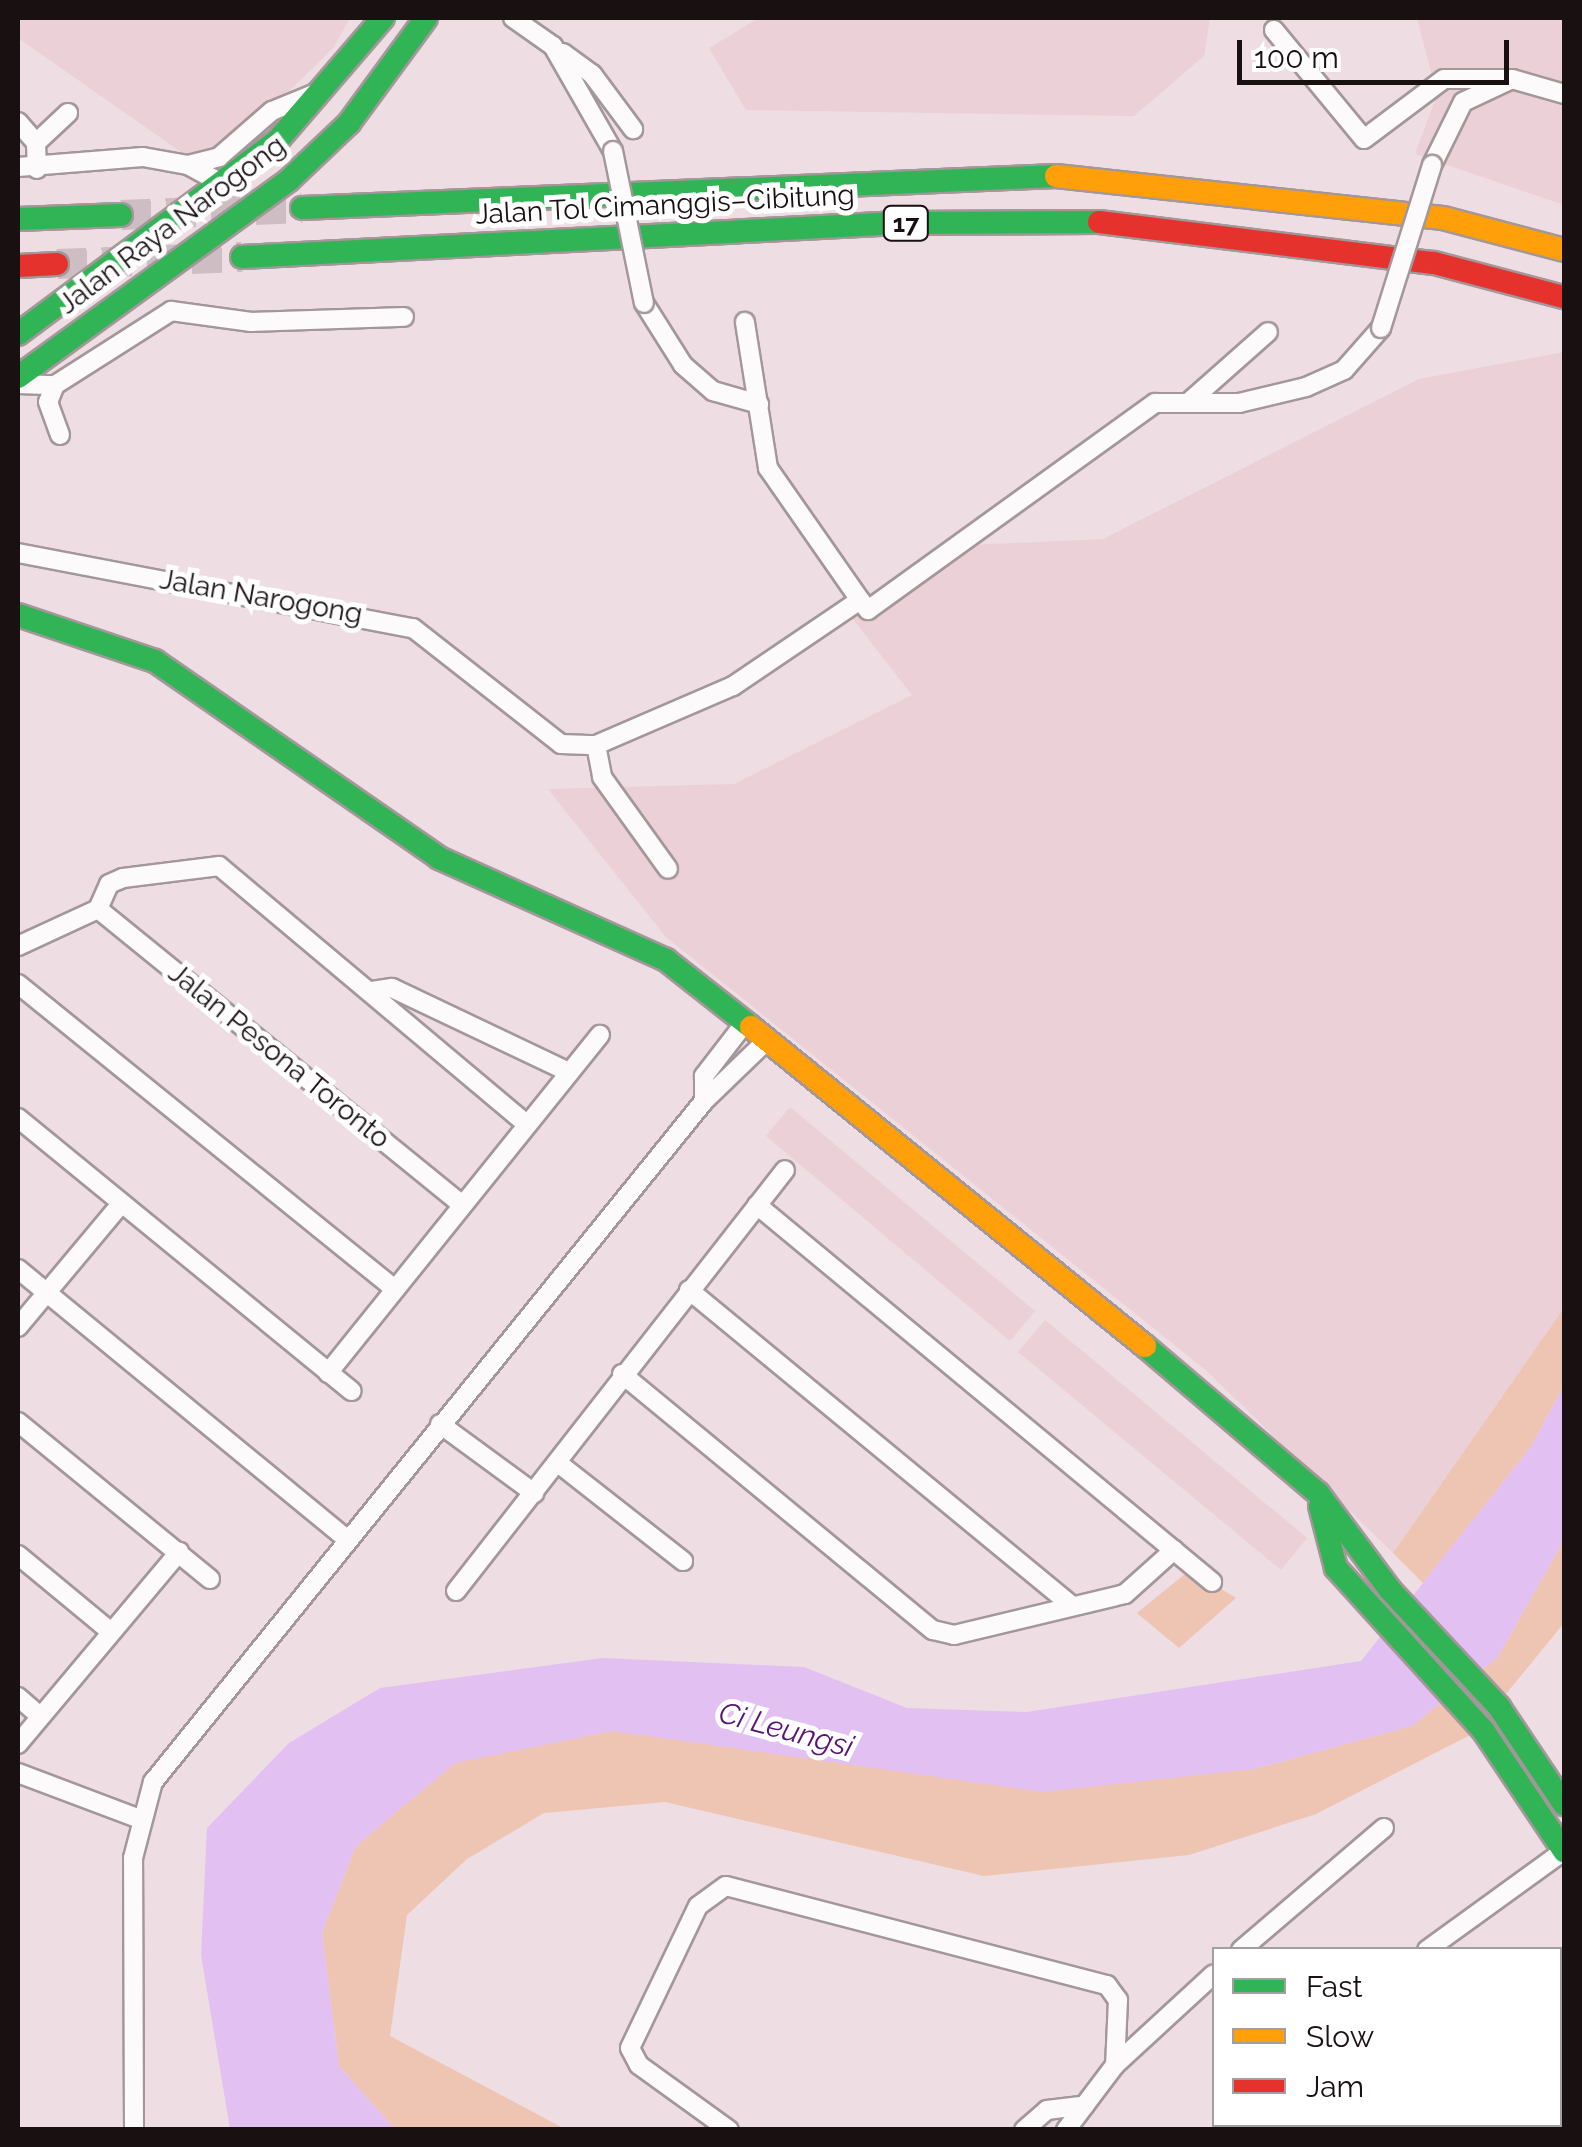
<!DOCTYPE html>
<meta charset="utf-8">
<style>
body{margin:0}
#map{position:relative;width:1582px;height:2147px;overflow:hidden;background:#eedde2;font-family:Raleway,sans-serif}
div>[style]{position:absolute}
[style*='--x']{left:calc(var(--x)*1px);top:calc(var(--y)*1px);width:calc(var(--w)*1px);rotate:calc(var(--a)*1deg)}
.built>*{inset:0;background:#ebd0d7}
.green>*{inset:0;background:#eec4b3}
.water>*{inset:0;background:#e3c0f2}
.highway-tunnel>*{height:30px;margin-top:-15px;transform-origin:0;background:repeating-linear-gradient(90deg,#cebec3 0 30px,transparent 0 45px)}
.roads{filter:drop-shadow(2px 0 #a3979a) drop-shadow(-2px 0 #a3979a) drop-shadow(0 2px #a3979a) drop-shadow(0 -2px #a3979a)}
.street>*{height:18px;margin:-9px;padding:0 9px;transform-origin:9px;border-radius:9px;background:#fcfafb}
.fast>*{height:22px;margin:-11px;padding:0 11px;transform-origin:11px;border-radius:11px;background:#30b455}
.slow>*{height:22px;margin:-11px;padding:0 11px;transform-origin:11px;border-radius:11px;background:#ff9f0a}
.jam>*{height:22px;margin:-11px;padding:0 11px;transform-origin:11px;border-radius:11px;background:#e5322d}
.bridges{filter:drop-shadow(2px 0 #a3979a) drop-shadow(-2px 0 #a3979a) drop-shadow(0 2px #a3979a) drop-shadow(0 -2px #a3979a)}
.street-bridge>*{height:18px;margin:-9px;padding:0 9px;transform-origin:9px;border-radius:9px;background:#fcfafb}
span{translate:-50% -50%;white-space:nowrap;text-align:center;line-height:1.15;-webkit-text-stroke:10px #fff;paint-order:stroke}
.shield-label span{padding:2px 8px;background:#fff;border:2px solid;border-radius:8px;-webkit-text-stroke-width:0}
.shield-label{font-size:25px;color:#191012;font-weight:700}
.street-label{font-size:28px;color:#191012}
.water-label{font-size:30px;color:#581377;font-style:italic}
.frame{position:absolute;inset:0;border:20px solid #191012;pointer-events:none}
.legend{position:absolute;left:1212px;top:1947px;width:350px;height:180px;box-sizing:border-box;background:#fff;border:2px solid #a39fa0;margin:0;padding:12px 18px;list-style:none;font-size:30px;color:#191012}
.legend li{display:flex;align-items:center;gap:20px;height:50px}
.legend b{width:50px;border:2px solid #a39fa0}
.scale{position:absolute;left:1237px;top:40px;width:272px;height:45px;box-sizing:border-box;border:5px solid #191012;border-top:0;padding-left:12px;font-size:30px;line-height:35px;white-space:nowrap;color:#191012;-webkit-text-stroke:8px #fff;paint-order:stroke}
</style>
<div id="map">
<div class="built">
<div style="clip-path:polygon(18px 18px,350px 18px,333px 48px,208px 171px,18px 38px)"></div>
<div style="clip-path:polygon(759px 18px,1210px 18px,1204px 56px,1134px 116px,746px 110px,709px 48px)"></div>
<div style="clip-path:polygon(1417px 18px,1564px 18px,1564px 205px,1415px 154px,1437px 95px)"></div>
<div style="clip-path:polygon(1564px 352px,1564px 1308px,1393px 1553px,1207px 1371px,666px 937px,548px 789px,734px 784px,912px 695px,852px 618px,947px 546px,1103px 539px,1419px 379px)"></div>
<div style="clip-path:polygon(790px 1107px,1035px 1311px,1010px 1341px,766px 1136px)"></div>
<div style="clip-path:polygon(1045px 1320px,1307px 1538px,1281px 1570px,1018px 1352px)"></div>
</div>
<div class="green">
<div style="clip-path:polygon(1564px 1308px,1564px 1385px,1531px 1447px,1423px 1583px,1393px 1553px)"></div>
<div style="clip-path:polygon(1564px 1540px,1564px 1623px,1474px 1733px,1316px 1814px,1189px 1855px,984px 1876px,665px 1802px,544px 1813px,467px 1859px,407px 1915px,390px 2036px,565px 2129px,395px 2129px,339px 2066px,322px 1933px,356px 1846px,456px 1762px,612px 1731px,1254px 1769px,1412px 1726px,1498px 1657px)"></div>
<div style="clip-path:polygon(1190px 1570px,1236px 1598px,1179px 1648px,1137px 1613px)"></div>
</div>
<div class="water">
<div style="clip-path:polygon(1564px 1385px,1564px 1540px,1498px 1657px,1412px 1726px,1254px 1769px,1043px 1792px,612px 1731px,455px 1763px,356px 1846px,322px 1933px,339px 2066px,395px 2129px,230px 2129px,201px 1955px,207px 1828px,289px 1743px,380px 1688px,603px 1658px,804px 1667px,907px 1708px,1027px 1712px,1361px 1661px,1531px 1447px)"></div>
</div>
<div class="highway-tunnel">
<div style="--x:121;--y:215;--w:181;--a:-2.2"></div>
<div style="--x:57;--y:264;--w:185;--a:-2.2"></div>
</div>
<div class="roads">
<div class="street">
<div style="--x:513;--y:18;--w:49;--a:35"></div>
<div style="--x:553;--y:46;--w:121;--a:60.3"></div>
<div style="--x:1274;--y:30;--w:141;--a:50.5"></div>
<div style="--x:1364;--y:139;--w:100;--a:-36.9"></div>
<div style="--x:1444;--y:79;--w:68;--a:0"></div>
<div style="--x:563;--y:53;--w:36;--a:36"></div>
<div style="--x:592;--y:74;--w:69;--a:53.3"></div>
<div style="--x:18;--y:122;--w:28;--a:49"></div>
<div style="--x:36;--y:143;--w:26;--a:88"></div>
<div style="--x:36;--y:143;--w:44;--a:-43.2"></div>
<div style="--x:188;--y:165;--w:32;--a:-14"></div>
<div style="--x:219;--y:157;--w:70;--a:-41"></div>
<div style="--x:272;--y:111;--w:48;--a:-22.2"></div>
<div style="--x:1432;--y:165;--w:70;--a:-63.8"></div>
<div style="--x:1463;--y:102;--w:54;--a:-25.1"></div>
<div style="--x:1512;--y:79;--w:54;--a:16.1"></div>
<div style="--x:18;--y:167;--w:125;--a:-4.6"></div>
<div style="--x:143;--y:157;--w:46;--a:10.1"></div>
<div style="--x:188;--y:165;--w:42;--a:28.4"></div>
<div style="--x:644;--y:303;--w:73;--a:57.8"></div>
<div style="--x:683;--y:365;--w:40;--a:41"></div>
<div style="--x:713;--y:391;--w:48;--a:15.8"></div>
<div style="--x:18;--y:384;--w:37;--a:2"></div>
<div style="--x:55;--y:385;--w:138;--a:-32.5"></div>
<div style="--x:171;--y:311;--w:81;--a:7.8"></div>
<div style="--x:251;--y:322;--w:153;--a:-1.9"></div>
<div style="--x:55;--y:385;--w:18;--a:112"></div>
<div style="--x:48;--y:402;--w:35;--a:70"></div>
<div style="--x:1190;--y:401;--w:104;--a:-41.5"></div>
<div style="--x:18;--y:553;--w:402;--a:10.8"></div>
<div style="--x:413;--y:628;--w:188;--a:38.1"></div>
<div style="--x:561;--y:744;--w:35;--a:2"></div>
<div style="--x:596;--y:745;--w:149;--a:-23.3"></div>
<div style="--x:733;--y:686;--w:153;--a:-34.1"></div>
<div style="--x:860;--y:600;--w:161;--a:-124.9"></div>
<div style="--x:768;--y:468;--w:148;--a:-99"></div>
<div style="--x:860;--y:600;--w:13;--a:51"></div>
<div style="--x:868;--y:610;--w:354;--a:-35.8"></div>
<div style="--x:1155;--y:403;--w:84;--a:0"></div>
<div style="--x:1239;--y:403;--w:69;--a:-13.4"></div>
<div style="--x:1306;--y:387;--w:42;--a:-24.1"></div>
<div style="--x:1344;--y:370;--w:56;--a:-48.6"></div>
<div style="--x:596;--y:745;--w:33;--a:79"></div>
<div style="--x:602;--y:777;--w:113;--a:54.3"></div>
<div style="--x:98;--y:909;--w:466;--a:39.1"></div>
<div style="--x:18;--y:946;--w:88;--a:-24.8"></div>
<div style="--x:98;--y:909;--w:27;--a:-66"></div>
<div style="--x:109;--y:884;--w:15;--a:-23"></div>
<div style="--x:123;--y:878;--w:97;--a:-7.1"></div>
<div style="--x:219;--y:866;--w:401;--a:40"></div>
<div style="--x:18;--y:984;--w:480;--a:39"></div>
<div style="--x:372;--y:991;--w:20;--a:-9"></div>
<div style="--x:392;--y:988;--w:196;--a:25.4"></div>
<div style="--x:744;--y:1024;--w:66;--a:127.6"></div>
<div style="--x:704;--y:1076;--w:25;--a:90"></div>
<div style="--x:704;--y:1101;--w:85;--a:-44"></div>
<div style="--x:18;--y:1118;--w:431;--a:39.3"></div>
<div style="--x:757;--y:1205;--w:591;--a:39.64"></div>
<div style="--x:18;--y:1269;--w:422;--a:39.4"></div>
<div style="--x:689;--y:1290;--w:497;--a:39.5"></div>
<div style="--x:18;--y:1327;--w:159;--a:-50.1"></div>
<div style="--x:328;--y:1373;--w:434;--a:-51.2"></div>
<div style="--x:622;--y:1374;--w:403;--a:39.5"></div>
<div style="--x:933;--y:1630;--w:22;--a:13"></div>
<div style="--x:954;--y:1635;--w:176;--a:-13.5"></div>
<div style="--x:1125;--y:1594;--w:66;--a:-41.9"></div>
<div style="--x:18;--y:1422;--w:248;--a:39.3"></div>
<div style="--x:440;--y:1424;--w:117;--a:36.3"></div>
<div style="--x:558;--y:1463;--w:159;--a:38.1"></div>
<div style="--x:18;--y:1555;--w:119;--a:39.6"></div>
<div style="--x:456;--y:1591;--w:534;--a:-51.99"></div>
<div style="--x:18;--y:1697;--w:29;--a:41"></div>
<div style="--x:18;--y:1744;--w:251;--a:-50"></div>
<div style="--x:18;--y:1773;--w:130;--a:20.7"></div>
<div style="--x:1241;--y:1950;--w:188;--a:-40.5"></div>
<div style="--x:1427;--y:1950;--w:169;--a:-35.9"></div>
<div style="--x:1370;--y:2124;--w:7;--a:56"></div>
<div style="--x:1556;--y:2124;--w:7;--a:56"></div>
<div style="--x:134;--y:2130;--w:272;--a:-90.2"></div>
<div style="--x:133;--y:1858;--w:79;--a:-75.3"></div>
<div style="--x:153;--y:1782;--w:876;--a:-51.02"></div>
<div style="--x:729;--y:2130;--w:111;--a:-144.2"></div>
<div style="--x:639;--y:2065;--w:19;--a:-118"></div>
<div style="--x:630;--y:2048;--w:157;--a:-64.4"></div>
<div style="--x:698;--y:1906;--w:34;--a:-36"></div>
<div style="--x:726;--y:1886;--w:394;--a:14.6"></div>
<div style="--x:1107;--y:1985;--w:19;--a:54"></div>
<div style="--x:1118;--y:2000;--w:65;--a:92.6"></div>
<div style="--x:1024;--y:2130;--w:30;--a:-41"></div>
<div style="--x:1047;--y:2110;--w:38;--a:-7"></div>
<div style="--x:1066;--y:2130;--w:81;--a:-53"></div>
<div style="--x:1115;--y:2065;--w:134;--a:-42.6"></div>
<div style="--x:1228;--y:2130;--w:7;--a:-56"></div>
<div style="--x:1284;--y:2130;--w:8;--a:-50"></div>
</div>
<div class="fast">
<div style="--x:302;--y:208;--w:755;--a:-2.43"></div>
<div style="--x:18;--y:219;--w:103;--a:-2.2"></div>
<div style="--x:242;--y:257;--w:658;--a:-2.96"></div>
<div style="--x:899;--y:223;--w:200;--a:-0.3"></div>
<div style="--x:18;--y:334;--w:324;--a:-36.7"></div>
<div style="--x:278;--y:140;--w:161;--a:-49.3"></div>
<div style="--x:18;--y:377;--w:335;--a:-36"></div>
<div style="--x:289;--y:180;--w:83;--a:-43.5"></div>
<div style="--x:349;--y:123;--w:130;--a:-53.7"></div>
<div style="--x:18;--y:615;--w:145;--a:18.6"></div>
<div style="--x:155;--y:661;--w:346;--a:34.7"></div>
<div style="--x:439;--y:858;--w:249;--a:24.2"></div>
<div style="--x:666;--y:960;--w:108;--a:38.2"></div>
<div style="--x:1145;--y:1346;--w:227;--a:40.4"></div>
<div style="--x:1318;--y:1493;--w:121;--a:53.4"></div>
<div style="--x:1390;--y:1590;--w:160;--a:47"></div>
<div style="--x:1499;--y:1707;--w:117;--a:56.2"></div>
<div style="--x:1320;--y:1506;--w:64;--a:75.5"></div>
<div style="--x:1336;--y:1568;--w:219;--a:47.8"></div>
<div style="--x:1483;--y:1730;--w:146;--a:56.2"></div>
</div>
<div class="slow">
<div style="--x:1056;--y:176;--w:389;--a:6.2"></div>
<div style="--x:1443;--y:218;--w:125;--a:14.8"></div>
<div style="--x:751;--y:1027;--w:507;--a:39"></div>
</div>
<div class="jam">
<div style="--x:1099;--y:222;--w:337;--a:7"></div>
<div style="--x:1434;--y:263;--w:134;--a:14.7"></div>
<div style="--x:18;--y:266;--w:39;--a:-3"></div>
</div>
</div>
<div class="bridges">
<div class="street-bridge">
<div style="--x:613;--y:151;--w:155;--a:78.5"></div>
<div style="--x:1381;--y:328;--w:171;--a:-72.6"></div>
</div>
</div>
<div class="shield-label">
<span style="left:906px;top:223px">17</span>
</div>
<div class="street-label">
<span style="left:665px;top:205px;rotate:-3deg">Jalan Tol Cimanggis–Cibitung</span>
<span style="left:172px;top:225px;rotate:-37deg">Jalan Raya Narogong</span>
<span style="left:261px;top:597px;rotate:10deg">Jalan Narogong</span>
<span style="left:279px;top:1056px;rotate:39deg">Jalan Pesona Toronto</span>
</div>
<div class="water-label">
<span style="left:786px;top:1730px;rotate:15deg">Ci Leungsi</span>
</div>
<div class="frame"></div>
<ul class="legend">
<li><b style="height:12px;background:#30b455"></b>Fast</li>
<li><b style="height:12px;background:#ff9f0a"></b>Slow</li>
<li><b style="height:12px;background:#e5322d"></b>Jam</li>
</ul>
<div class="scale">100 m</div>
</div>
